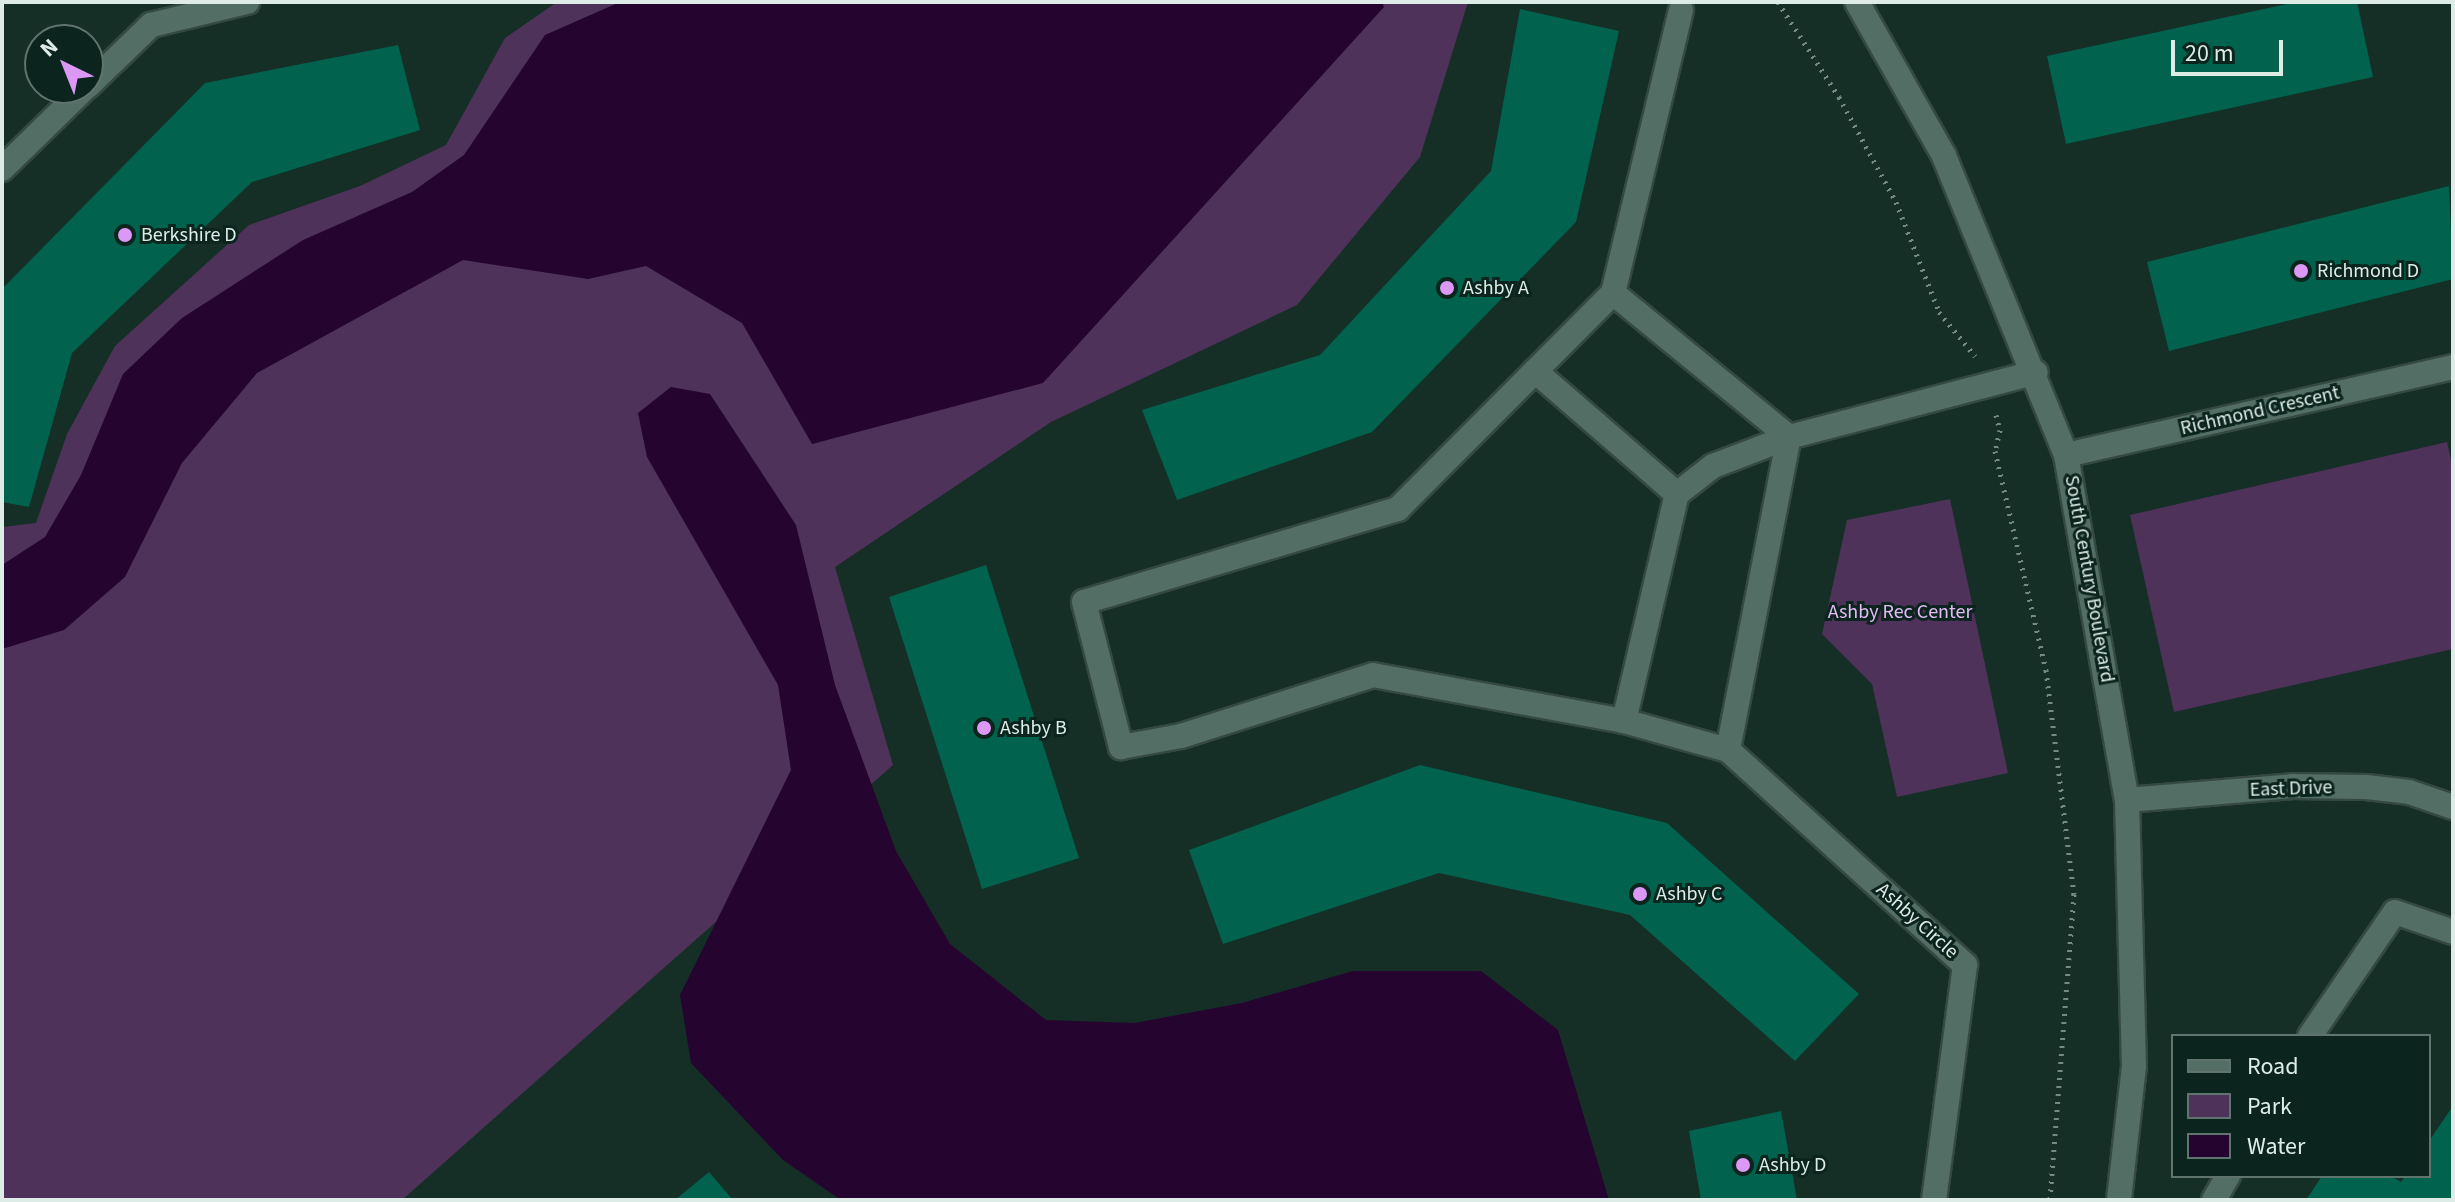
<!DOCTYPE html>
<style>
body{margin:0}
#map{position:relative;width:2455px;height:1202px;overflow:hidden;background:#152e26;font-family:"Source Sans 3",sans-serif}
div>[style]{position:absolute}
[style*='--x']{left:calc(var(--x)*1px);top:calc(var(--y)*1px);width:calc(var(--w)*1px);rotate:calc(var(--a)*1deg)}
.green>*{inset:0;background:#4e325a}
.water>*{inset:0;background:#250430}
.building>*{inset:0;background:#01634d}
.path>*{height:5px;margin-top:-2.5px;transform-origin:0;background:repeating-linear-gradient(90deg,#768a83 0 2px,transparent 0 8px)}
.roads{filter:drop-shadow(2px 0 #354943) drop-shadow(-2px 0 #354943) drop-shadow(0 2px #354943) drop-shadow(0 -2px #354943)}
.minor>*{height:24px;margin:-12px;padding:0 12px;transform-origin:12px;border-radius:12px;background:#536e64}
.dots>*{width:22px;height:22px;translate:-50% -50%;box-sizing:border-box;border:4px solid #0b241d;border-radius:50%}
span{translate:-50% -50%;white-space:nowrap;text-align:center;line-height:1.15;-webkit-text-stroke:6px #0b241d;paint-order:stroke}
.poi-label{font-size:20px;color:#ddece6}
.left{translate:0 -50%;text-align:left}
.street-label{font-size:20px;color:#ddece6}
.park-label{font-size:20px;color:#e5bbf6}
.frame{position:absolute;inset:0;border:4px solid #ddece6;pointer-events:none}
.legend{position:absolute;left:2171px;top:1034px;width:260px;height:144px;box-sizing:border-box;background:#0b241d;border:2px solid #5f746d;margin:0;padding:10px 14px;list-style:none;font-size:24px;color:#ddece6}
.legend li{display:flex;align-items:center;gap:16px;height:40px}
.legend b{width:40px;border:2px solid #5f746d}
.north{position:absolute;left:24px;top:24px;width:80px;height:80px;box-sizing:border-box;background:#0b241d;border:2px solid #5f746d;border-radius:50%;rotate:317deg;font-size:22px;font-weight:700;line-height:32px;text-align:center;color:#ddece6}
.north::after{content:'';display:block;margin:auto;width:28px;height:36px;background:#db99f5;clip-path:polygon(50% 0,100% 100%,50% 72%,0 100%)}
.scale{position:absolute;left:2171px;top:40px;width:112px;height:36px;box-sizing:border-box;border:4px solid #ddece6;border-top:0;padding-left:10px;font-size:24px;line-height:28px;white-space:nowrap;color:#ddece6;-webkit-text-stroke:6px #0b241d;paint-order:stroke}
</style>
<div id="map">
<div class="green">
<div style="clip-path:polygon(557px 2px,1468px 2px,1420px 157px,1297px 305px,1051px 422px,835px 567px,893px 765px,402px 1200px,2px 1200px,2px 527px,36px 523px,67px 434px,115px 346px,249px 225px,360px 186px,446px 145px,505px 38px)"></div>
<div style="clip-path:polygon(2447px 442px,2453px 469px,2453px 649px,2174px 712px,2130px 515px)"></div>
<div style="clip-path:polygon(1950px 499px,2008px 773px,1897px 797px,1872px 684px,1822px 634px,1847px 520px)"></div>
</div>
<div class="water">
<div style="clip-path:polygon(620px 2px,1382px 2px,1384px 7px,1043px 383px,812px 444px,742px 323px,646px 266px,588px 279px,463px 260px,257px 373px,182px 463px,125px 577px,64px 630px,2px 649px,2px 565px,45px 537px,81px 475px,123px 374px,182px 318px,303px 240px,412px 192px,464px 155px,545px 35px)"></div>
<div style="clip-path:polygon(671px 387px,710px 394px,796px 525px,835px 685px,896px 851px,950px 944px,1046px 1020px,1134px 1023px,1242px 1003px,1353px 971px,1481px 971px,1558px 1030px,1609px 1200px,841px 1200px,783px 1160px,691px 1063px,680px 995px,791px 770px,778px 685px,647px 457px,638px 413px)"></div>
</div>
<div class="building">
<div style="clip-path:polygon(2296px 2px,2357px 2px,2373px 77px,2066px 144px,2047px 56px)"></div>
<div style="clip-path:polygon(1520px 9px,1619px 31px,1576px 222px,1372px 432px,1177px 500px,1142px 410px,1320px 355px,1491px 171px)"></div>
<div style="clip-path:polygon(398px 45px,420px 130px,252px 182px,72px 353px,29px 507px,2px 502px,2px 289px,205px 83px)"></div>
<div style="clip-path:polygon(2449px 186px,2453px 279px,2169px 351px,2147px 262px)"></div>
<div style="clip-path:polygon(986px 565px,1079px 858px,982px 889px,889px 597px)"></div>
<div style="clip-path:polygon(1420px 765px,1667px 823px,1859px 994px,1795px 1061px,1630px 915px,1439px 873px,1223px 944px,1189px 850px)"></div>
<div style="clip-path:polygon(2453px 1106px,2453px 1200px,2306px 1200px,2322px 1176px,2391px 1176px,2401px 1182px,2405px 1176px,2429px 1176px,2429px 1141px)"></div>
<div style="clip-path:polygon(1781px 1111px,1797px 1200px,1701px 1200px,1689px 1131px)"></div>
<div style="clip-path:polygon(709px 1172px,733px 1200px,675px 1200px)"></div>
</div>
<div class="path">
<div style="--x:1778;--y:2;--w:113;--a:57.3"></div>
<div style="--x:1839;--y:97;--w:119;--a:61.5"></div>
<div style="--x:1896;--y:202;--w:118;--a:68.6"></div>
<div style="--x:1939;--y:312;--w:57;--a:50.7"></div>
<div style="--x:1996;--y:415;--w:16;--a:75"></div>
<div style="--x:2000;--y:430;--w:22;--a:103"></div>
<div style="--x:1995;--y:451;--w:225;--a:76.9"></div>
<div style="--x:2046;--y:670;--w:226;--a:82.9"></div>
<div style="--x:2074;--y:894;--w:307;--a:94.5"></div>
</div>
<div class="roads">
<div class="minor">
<div style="--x:1857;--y:2;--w:177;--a:60.5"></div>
<div style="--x:1944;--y:156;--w:323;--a:67.8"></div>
<div style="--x:2066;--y:455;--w:350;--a:80"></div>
<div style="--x:2127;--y:800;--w:266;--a:88.5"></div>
<div style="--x:2134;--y:1066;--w:135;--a:96.4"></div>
<div style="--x:1681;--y:10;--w:291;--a:103.5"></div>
<div style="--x:1613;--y:293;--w:305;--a:134.9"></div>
<div style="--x:1398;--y:509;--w:327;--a:163.5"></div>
<div style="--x:1084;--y:602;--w:150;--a:75.7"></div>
<div style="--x:1121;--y:747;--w:61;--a:-10.4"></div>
<div style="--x:1181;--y:736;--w:201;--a:-17.6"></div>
<div style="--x:1373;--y:675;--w:255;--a:10.4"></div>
<div style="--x:1624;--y:721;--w:108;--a:15.6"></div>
<div style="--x:1728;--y:750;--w:320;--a:42.2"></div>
<div style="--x:1965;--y:965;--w:237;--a:97.5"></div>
<div style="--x:88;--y:86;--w:88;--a:-44.1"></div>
<div style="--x:151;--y:25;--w:99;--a:-13.5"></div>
<div style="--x:2;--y:169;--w:116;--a:-44.3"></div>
<div style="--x:1613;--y:293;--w:227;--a:39.3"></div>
<div style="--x:1789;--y:437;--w:255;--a:-14.7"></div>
<div style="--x:1535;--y:371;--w:188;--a:40.9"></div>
<div style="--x:2066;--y:455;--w:397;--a:-12.8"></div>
<div style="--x:1624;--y:721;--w:233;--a:-76.9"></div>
<div style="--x:1677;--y:494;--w:46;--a:-37.9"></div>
<div style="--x:1713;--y:466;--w:81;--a:-20.9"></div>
<div style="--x:1728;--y:750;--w:319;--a:-79"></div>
<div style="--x:2127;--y:800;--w:166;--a:-4.8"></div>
<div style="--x:2292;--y:786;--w:74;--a:0.8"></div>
<div style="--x:2366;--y:787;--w:43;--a:6.6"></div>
<div style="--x:2409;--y:792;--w:46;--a:18.8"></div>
<div style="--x:2310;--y:1036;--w:150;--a:-55.6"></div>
<div style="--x:2395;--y:912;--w:61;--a:19"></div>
<div style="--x:2214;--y:1200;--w:28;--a:-60"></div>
</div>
</div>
<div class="dots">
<div style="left:125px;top:235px;background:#db99f5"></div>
<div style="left:2301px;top:271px;background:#db99f5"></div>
<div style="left:1447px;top:288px;background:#db99f5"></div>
<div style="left:984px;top:728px;background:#db99f5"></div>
<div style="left:1640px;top:894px;background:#db99f5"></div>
<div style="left:1743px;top:1165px;background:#db99f5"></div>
</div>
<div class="poi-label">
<span class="left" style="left:141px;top:235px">Berkshire D</span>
<span class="left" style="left:2317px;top:271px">Richmond D</span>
<span class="left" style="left:1463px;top:288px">Ashby A</span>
<span class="left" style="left:1000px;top:728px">Ashby B</span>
<span class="left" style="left:1656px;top:894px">Ashby C</span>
<span class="left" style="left:1759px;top:1165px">Ashby D</span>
</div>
<div class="street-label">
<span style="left:2260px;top:411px;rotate:-13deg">Richmond Crescent</span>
<span style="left:2089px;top:579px;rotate:80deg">South Century Boulevard</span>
<span style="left:2291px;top:789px;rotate:-2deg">East Drive</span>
<span style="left:1917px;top:921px;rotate:42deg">Ashby Circle</span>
</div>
<div class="park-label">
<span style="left:1900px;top:612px">Ashby Rec Center</span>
</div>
<div class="frame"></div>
<ul class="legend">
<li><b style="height:10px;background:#536e64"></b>Road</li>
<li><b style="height:22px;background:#4e325a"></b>Park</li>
<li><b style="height:22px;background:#250430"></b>Water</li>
</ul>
<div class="north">N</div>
<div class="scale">20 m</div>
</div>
